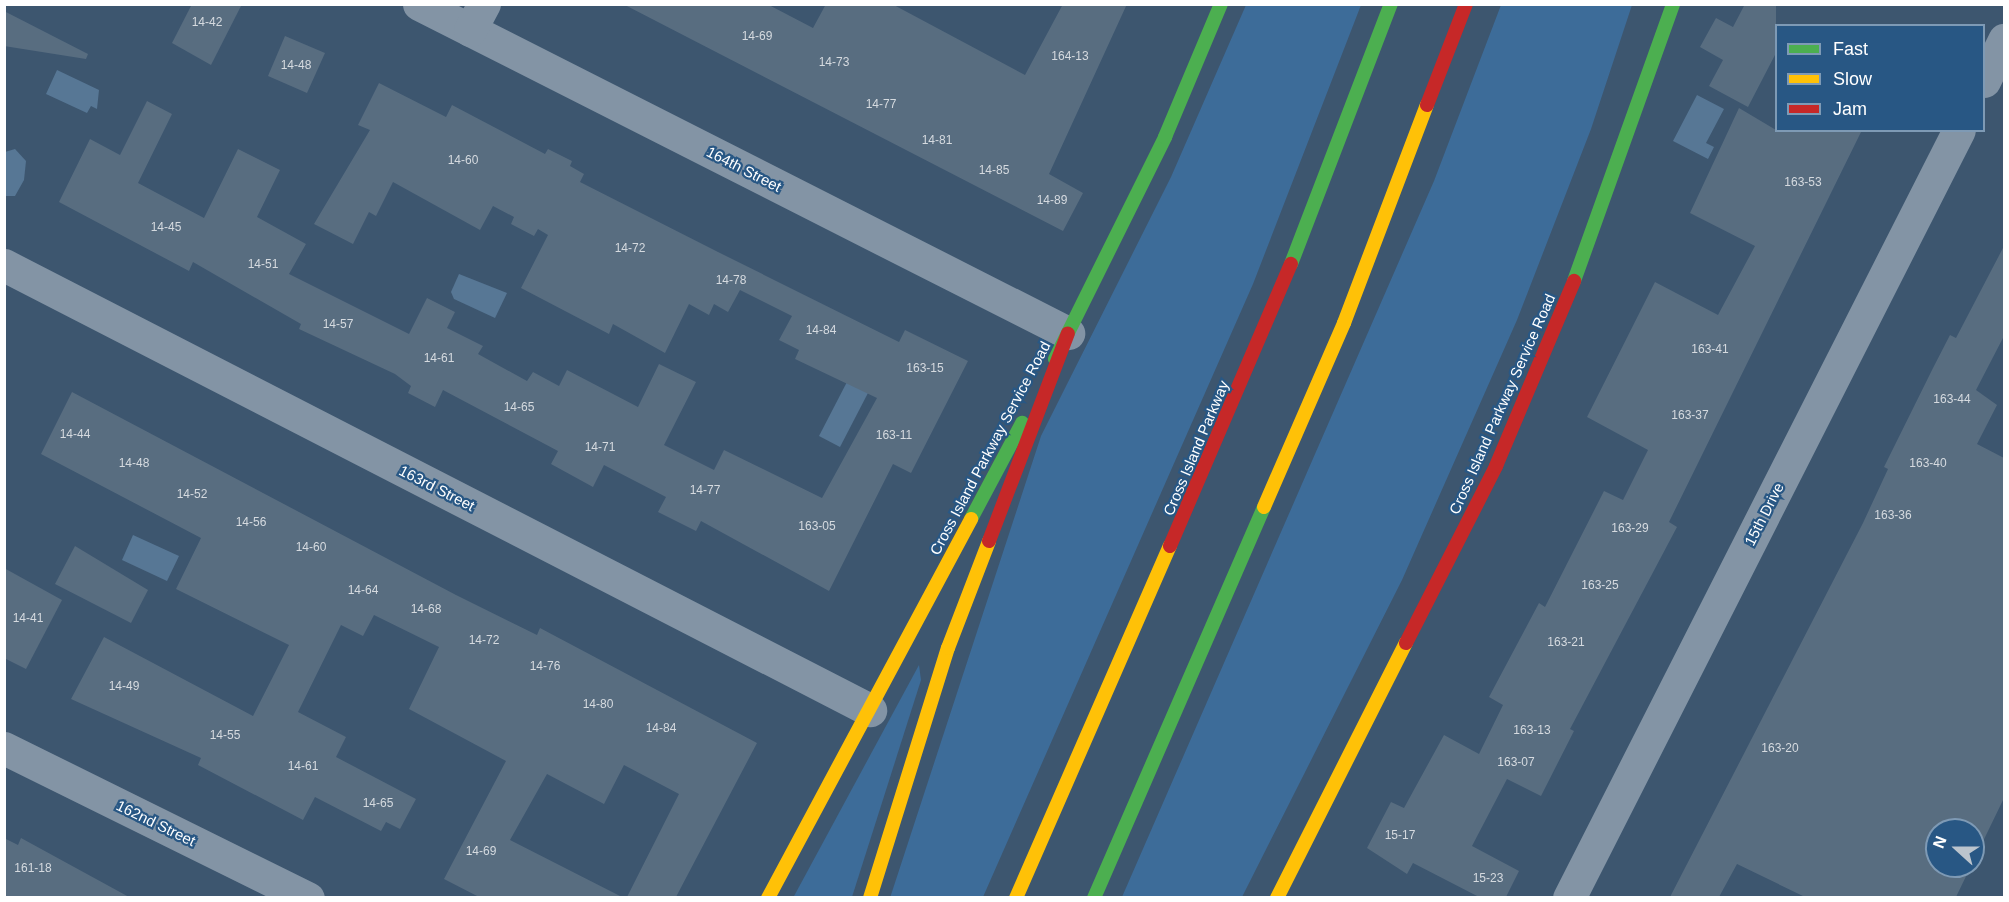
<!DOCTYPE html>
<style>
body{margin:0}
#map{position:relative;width:2009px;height:902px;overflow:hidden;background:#3d566f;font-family:Helvetica,sans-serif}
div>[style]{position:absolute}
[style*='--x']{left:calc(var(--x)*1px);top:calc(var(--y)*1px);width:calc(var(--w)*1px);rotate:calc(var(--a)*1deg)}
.green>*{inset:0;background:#3d6c99}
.water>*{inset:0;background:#577795}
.building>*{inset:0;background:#586d80}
.street>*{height:33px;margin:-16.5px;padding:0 16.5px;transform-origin:16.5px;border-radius:16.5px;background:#8394a5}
.fast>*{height:14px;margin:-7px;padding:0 7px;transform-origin:7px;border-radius:7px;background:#4caf50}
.slow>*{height:14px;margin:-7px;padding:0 7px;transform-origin:7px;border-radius:7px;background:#ffc107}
.jam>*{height:14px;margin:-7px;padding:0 7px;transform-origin:7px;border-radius:7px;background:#c62828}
span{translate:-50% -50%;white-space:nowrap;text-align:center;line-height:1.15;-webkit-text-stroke:4.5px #285784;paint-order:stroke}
.number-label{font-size:12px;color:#d5dadf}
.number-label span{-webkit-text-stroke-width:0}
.street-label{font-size:15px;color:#fff}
.frame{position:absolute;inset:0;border:6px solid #fff;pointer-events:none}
.legend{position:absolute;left:1775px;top:24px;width:210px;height:108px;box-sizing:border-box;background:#285784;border:2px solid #7e9ab5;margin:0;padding:8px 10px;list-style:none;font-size:18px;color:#fff}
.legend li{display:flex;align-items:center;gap:12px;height:30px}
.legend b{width:30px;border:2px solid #7e9ab5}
.north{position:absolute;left:1925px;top:818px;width:60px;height:60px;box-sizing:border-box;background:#285784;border:2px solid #7e9ab5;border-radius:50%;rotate:291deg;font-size:16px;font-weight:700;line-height:24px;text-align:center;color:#fff}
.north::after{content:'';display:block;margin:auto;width:21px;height:27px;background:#bbc4cd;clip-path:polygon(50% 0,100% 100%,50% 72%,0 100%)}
</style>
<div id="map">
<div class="green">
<div style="clip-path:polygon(1246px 5px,1361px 5px,1253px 284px,983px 897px,890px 898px,1041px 436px,1171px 177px)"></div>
<div style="clip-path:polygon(1501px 5px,1632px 5px,1591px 129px,1517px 320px,1402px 580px,1242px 897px,1122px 897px,1434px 181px)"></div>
<div style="clip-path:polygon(919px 665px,921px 680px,852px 897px,793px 898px)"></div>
</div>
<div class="water">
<div style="clip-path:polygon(57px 70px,99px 90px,97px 109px,91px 106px,87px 113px,46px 94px)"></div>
<div style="clip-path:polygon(1697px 95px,1724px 109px,1706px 143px,1714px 147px,1708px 159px,1673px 141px)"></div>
<div style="clip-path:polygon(15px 149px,26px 161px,24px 180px,15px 196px,6px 196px,5px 152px)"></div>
<div style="clip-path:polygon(459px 274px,507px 293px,495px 318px,454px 299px,451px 292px)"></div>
<div style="clip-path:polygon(848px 380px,869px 391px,840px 447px,819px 436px)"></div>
<div style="clip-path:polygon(133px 535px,179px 556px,167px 581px,122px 560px)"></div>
</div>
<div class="building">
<div style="clip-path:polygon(192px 4px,242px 4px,211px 65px,172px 43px)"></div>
<div style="clip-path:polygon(623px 4px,767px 4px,813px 28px,826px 4px,892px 4px,1025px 75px,1063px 4px,1127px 4px,1049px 174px,1083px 193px,1063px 231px)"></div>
<div style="clip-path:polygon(1745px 4px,1776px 4px,1776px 53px,1748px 107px,1709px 86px,1723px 60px,1700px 47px,1716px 18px,1733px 27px)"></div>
<div style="clip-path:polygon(4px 11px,88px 54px,86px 59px,4px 46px)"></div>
<div style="clip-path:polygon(285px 36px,325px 53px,307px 93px,268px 76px)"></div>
<div style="clip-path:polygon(379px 83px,446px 117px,452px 105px,545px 154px,548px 149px,572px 161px,570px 166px,584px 174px,580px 182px,718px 252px,899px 342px,905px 330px,968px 361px,911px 473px,893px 464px,829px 591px,701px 521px,696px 531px,658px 512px,666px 497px,604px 465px,593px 487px,551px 464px,558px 451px,443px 390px,435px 407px,408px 393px,411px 386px,395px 374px,299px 329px,301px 324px,193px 262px,189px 271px,59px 202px,90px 139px,120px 155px,147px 101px,172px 114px,138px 183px,204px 218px,238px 149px,280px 170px,257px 217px,306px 244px,289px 274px,409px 334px,427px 298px,455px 312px,447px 328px,483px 346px,478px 354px,527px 381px,533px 372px,559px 386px,567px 370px,638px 407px,659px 364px,696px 382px,664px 445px,714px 470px,724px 450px,822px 498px,877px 398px,795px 359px,799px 350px,779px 340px,792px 316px,740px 290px,728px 312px,714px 304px,709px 315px,689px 304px,665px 353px,613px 324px,609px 334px,521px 288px,548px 235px,538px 229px,534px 236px,511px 224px,514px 217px,493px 206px,480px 230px,393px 182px,376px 216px,369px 212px,353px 244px,314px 224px,370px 130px,358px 125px)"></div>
<div style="clip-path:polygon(1739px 108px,1776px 130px,1862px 130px,1669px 522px,1677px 527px,1570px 729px,1574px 731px,1541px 796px,1507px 779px,1472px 846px,1519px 871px,1506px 897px,1479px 897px,1413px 863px,1407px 874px,1367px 848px,1391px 802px,1404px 808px,1444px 735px,1479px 754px,1503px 705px,1489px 697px,1539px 603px,1545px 607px,1604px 491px,1623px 500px,1648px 450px,1587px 417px,1655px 282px,1718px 315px,1755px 246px,1690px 213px)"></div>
<div style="clip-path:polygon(2004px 246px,2004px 336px,1976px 390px,1997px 405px,1977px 444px,2004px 458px,2004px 798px,1973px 862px,1973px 830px,1937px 830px,1937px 866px,1971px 866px,1956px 897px,1805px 897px,1737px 864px,1719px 897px,1670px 897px,1863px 523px,1888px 469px,1884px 467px,1933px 368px,1950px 335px,1956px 338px)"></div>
<div style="clip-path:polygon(72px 392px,456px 595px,537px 635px,540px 628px,757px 743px,676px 897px,627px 897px,679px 794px,624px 765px,604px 804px,547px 774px,510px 840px,622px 897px,479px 897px,444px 879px,506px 761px,409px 709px,439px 647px,374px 615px,363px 636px,341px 625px,298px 712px,346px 737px,336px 757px,416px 799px,400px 829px,386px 822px,381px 831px,315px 797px,303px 820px,198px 765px,201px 758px,71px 699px,104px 637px,253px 716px,289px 645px,176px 589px,201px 538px,41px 454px)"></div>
<div style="clip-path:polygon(75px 546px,148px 590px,131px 623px,55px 584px)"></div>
<div style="clip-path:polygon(4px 568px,62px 600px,26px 669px,4px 658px)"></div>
<div style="clip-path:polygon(4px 838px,18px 845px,21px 838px,129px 897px,4px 897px)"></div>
</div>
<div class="street">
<div style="--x:419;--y:4;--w:728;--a:26.88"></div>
<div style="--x:470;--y:30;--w:30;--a:-62"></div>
<div style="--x:1984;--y:81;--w:46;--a:-64"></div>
<div style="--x:4;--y:265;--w:974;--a:27.2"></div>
<div style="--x:4;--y:748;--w:339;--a:26.3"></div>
<div style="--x:1569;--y:898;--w:861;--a:-63.08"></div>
</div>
<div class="fast">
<div style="--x:1291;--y:264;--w:279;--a:-69"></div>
<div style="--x:1574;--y:281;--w:294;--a:-70.3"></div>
<div style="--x:1055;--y:359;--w:248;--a:-63.6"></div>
<div style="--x:1165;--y:137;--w:144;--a:-67.2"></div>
<div style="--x:971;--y:519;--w:109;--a:-62"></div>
<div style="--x:1094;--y:898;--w:426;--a:-66.5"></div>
</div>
<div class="slow">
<div style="--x:1264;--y:507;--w:201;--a:-66.5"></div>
<div style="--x:1344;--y:323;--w:233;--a:-69.2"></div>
<div style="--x:768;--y:898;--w:430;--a:-61.8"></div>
<div style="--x:870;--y:898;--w:262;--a:-72.7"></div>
<div style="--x:948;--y:648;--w:115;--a:-69"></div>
<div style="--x:1016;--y:898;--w:384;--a:-66.4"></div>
<div style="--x:1277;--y:898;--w:286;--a:-63.2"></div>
</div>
<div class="jam">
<div style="--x:1427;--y:105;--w:108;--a:-68.9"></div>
<div style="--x:989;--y:541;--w:222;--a:-69.2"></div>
<div style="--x:1170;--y:546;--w:307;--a:-66.8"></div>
<div style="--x:1406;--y:643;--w:199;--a:-63"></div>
<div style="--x:1496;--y:466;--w:201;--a:-67.1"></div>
</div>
<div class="number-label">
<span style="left:207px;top:23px">14-42</span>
<span style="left:757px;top:37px">14-69</span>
<span style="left:1070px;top:57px">164-13</span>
<span style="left:834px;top:63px">14-73</span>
<span style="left:296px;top:66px">14-48</span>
<span style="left:881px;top:105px">14-77</span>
<span style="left:937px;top:141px">14-81</span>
<span style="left:463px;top:161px">14-60</span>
<span style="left:994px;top:171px">14-85</span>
<span style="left:1803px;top:183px">163-53</span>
<span style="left:1052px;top:201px">14-89</span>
<span style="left:166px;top:228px">14-45</span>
<span style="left:630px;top:249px">14-72</span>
<span style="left:263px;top:265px">14-51</span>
<span style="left:731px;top:281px">14-78</span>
<span style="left:338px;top:325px">14-57</span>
<span style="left:821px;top:331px">14-84</span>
<span style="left:1710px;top:350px">163-41</span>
<span style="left:439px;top:359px">14-61</span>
<span style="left:925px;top:369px">163-15</span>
<span style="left:1952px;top:400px">163-44</span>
<span style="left:519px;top:408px">14-65</span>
<span style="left:1690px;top:416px">163-37</span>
<span style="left:75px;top:435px">14-44</span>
<span style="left:894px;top:436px">163-11</span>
<span style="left:600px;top:448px">14-71</span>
<span style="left:134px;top:464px">14-48</span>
<span style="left:1928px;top:464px">163-40</span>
<span style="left:705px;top:491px">14-77</span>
<span style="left:192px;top:495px">14-52</span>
<span style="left:1893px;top:516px">163-36</span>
<span style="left:251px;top:523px">14-56</span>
<span style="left:817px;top:527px">163-05</span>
<span style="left:1630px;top:529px">163-29</span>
<span style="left:311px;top:548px">14-60</span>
<span style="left:1600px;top:586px">163-25</span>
<span style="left:363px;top:591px">14-64</span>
<span style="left:426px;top:610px">14-68</span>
<span style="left:28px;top:619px">14-41</span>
<span style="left:484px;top:641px">14-72</span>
<span style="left:1566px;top:643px">163-21</span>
<span style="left:545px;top:667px">14-76</span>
<span style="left:124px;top:687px">14-49</span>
<span style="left:598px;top:705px">14-80</span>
<span style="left:661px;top:729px">14-84</span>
<span style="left:1532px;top:731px">163-13</span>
<span style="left:225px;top:736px">14-55</span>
<span style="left:1780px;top:749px">163-20</span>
<span style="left:1516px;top:763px">163-07</span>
<span style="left:303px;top:767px">14-61</span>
<span style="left:378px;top:804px">14-65</span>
<span style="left:1400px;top:836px">15-17</span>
<span style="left:481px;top:852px">14-69</span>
<span style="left:33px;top:869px">161-18</span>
<span style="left:1488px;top:879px">15-23</span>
</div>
<div class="street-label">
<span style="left:744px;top:169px;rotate:27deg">164th Street</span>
<span style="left:1502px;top:404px;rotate:-66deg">Cross Island Parkway Service Road</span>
<span style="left:990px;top:448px;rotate:-62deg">Cross Island Parkway Service Road</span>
<span style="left:1196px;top:448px;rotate:-67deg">Cross Island Parkway</span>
<span style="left:437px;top:488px;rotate:27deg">163rd Street</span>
<span style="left:1764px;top:514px;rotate:-63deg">15th Drive</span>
<span style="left:156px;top:823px;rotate:26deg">162nd Street</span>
</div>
<div class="frame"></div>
<ul class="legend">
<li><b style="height:8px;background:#4caf50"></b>Fast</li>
<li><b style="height:8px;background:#ffc107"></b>Slow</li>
<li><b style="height:8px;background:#c62828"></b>Jam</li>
</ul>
<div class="north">N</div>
</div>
